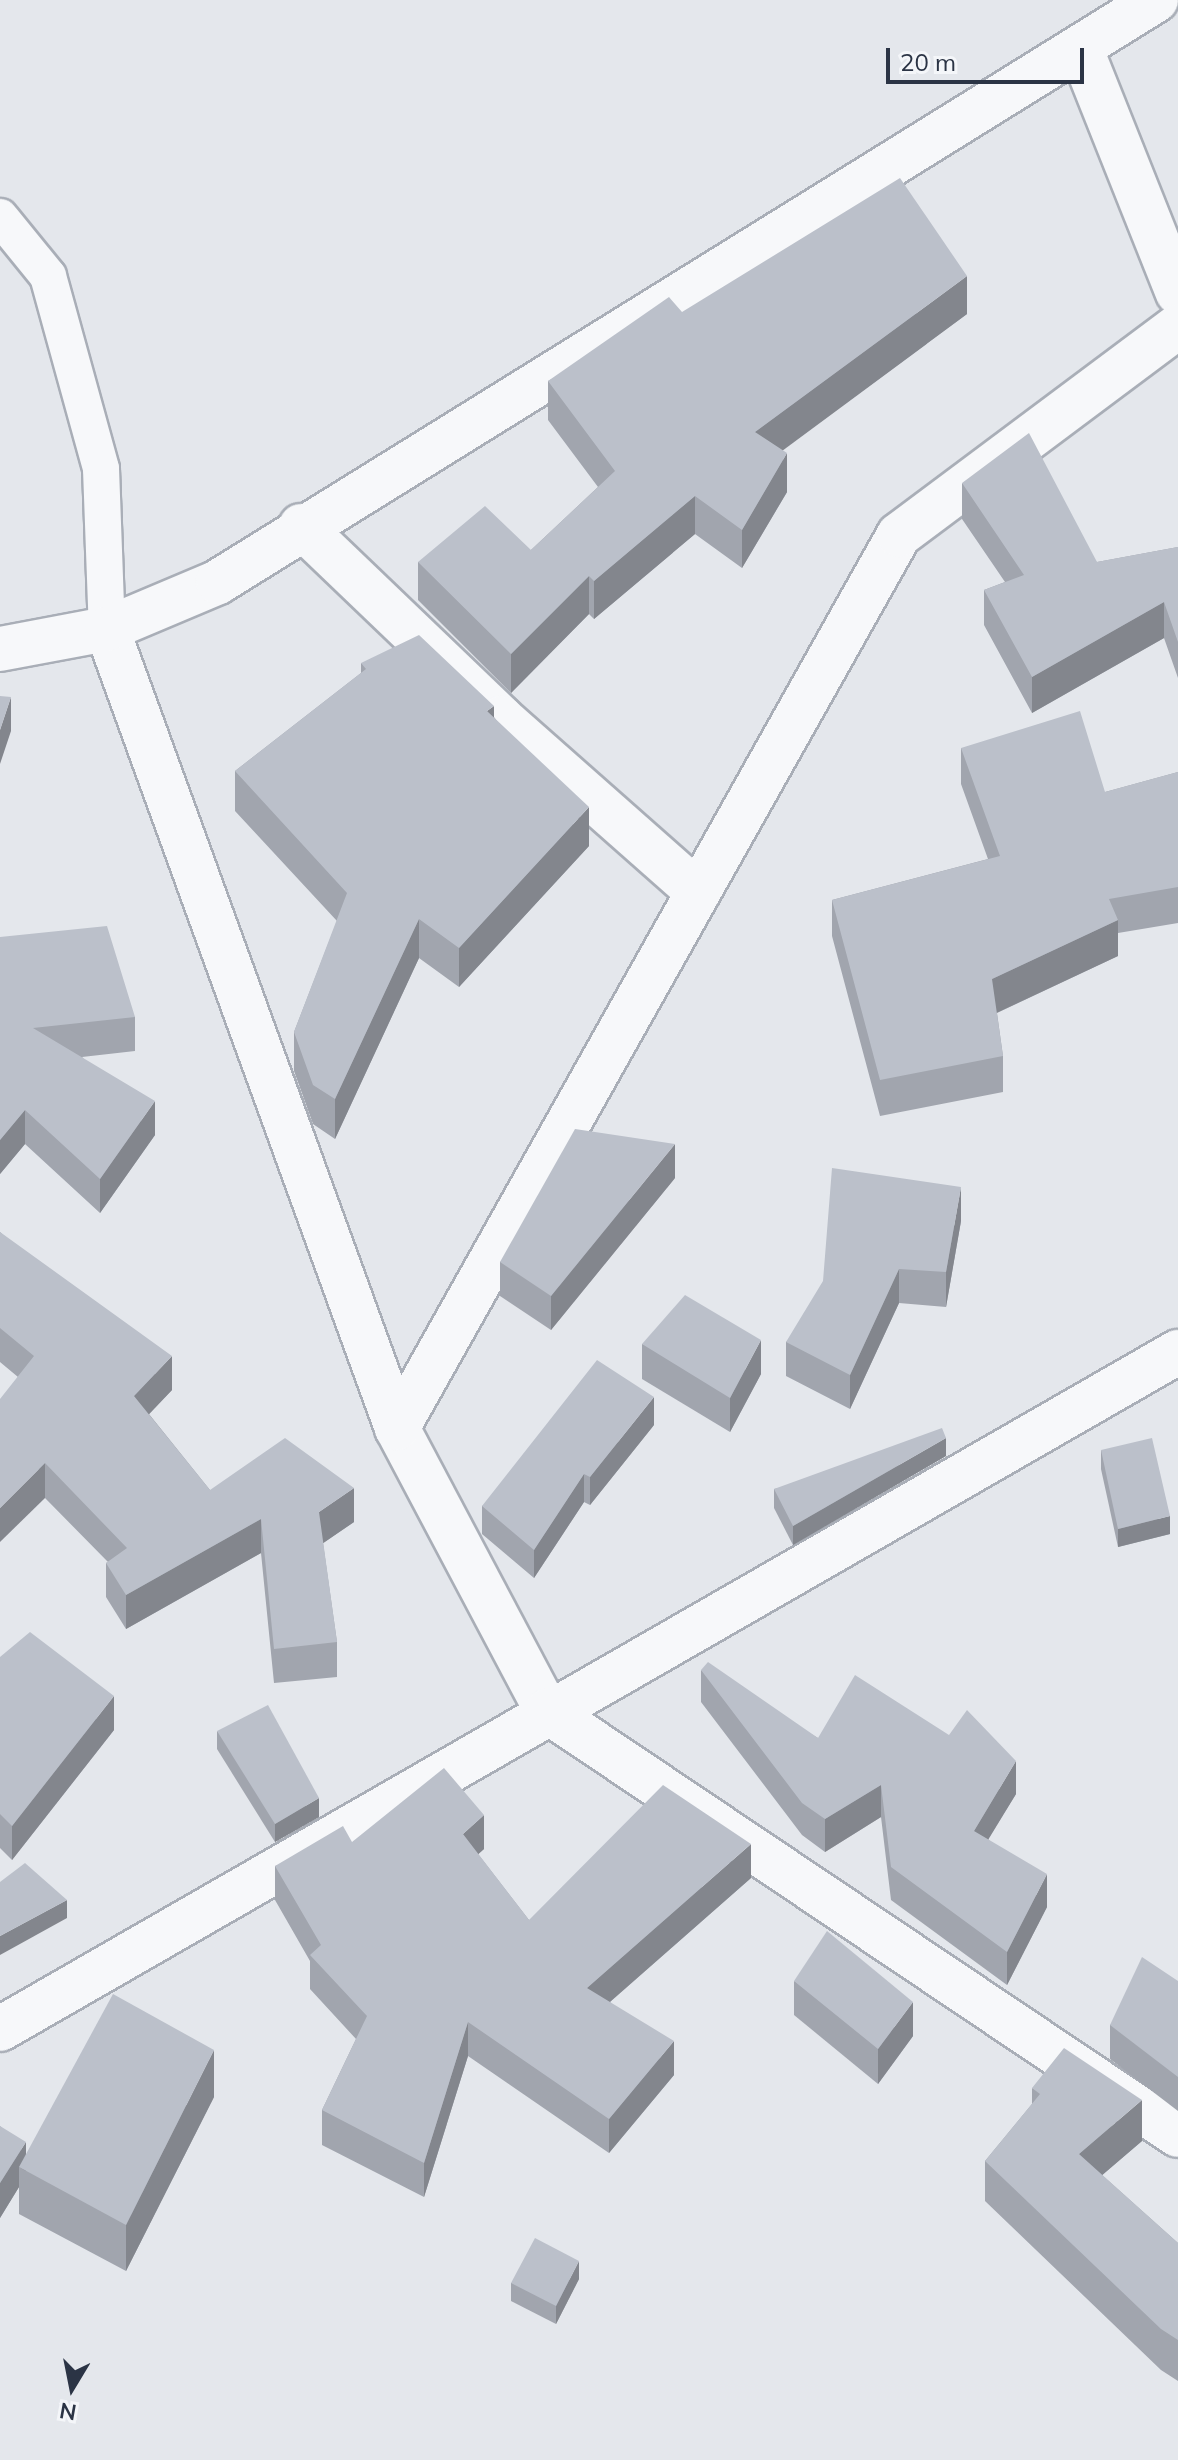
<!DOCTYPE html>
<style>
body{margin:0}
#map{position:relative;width:1178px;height:2460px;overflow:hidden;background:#e4e7ec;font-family:Mulish,sans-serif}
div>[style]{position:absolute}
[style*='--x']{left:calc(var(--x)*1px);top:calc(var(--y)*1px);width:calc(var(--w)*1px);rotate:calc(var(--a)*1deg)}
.roads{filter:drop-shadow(2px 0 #a9aeb7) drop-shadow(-2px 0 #a9aeb7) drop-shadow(0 2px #a9aeb7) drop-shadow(0 -2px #a9aeb7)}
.service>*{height:36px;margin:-18px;padding:0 18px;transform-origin:18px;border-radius:18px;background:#f7f8fa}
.minor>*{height:44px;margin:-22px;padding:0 22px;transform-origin:22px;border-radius:22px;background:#f7f8fa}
.wall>*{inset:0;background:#a1a5ae}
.shaded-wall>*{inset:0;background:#83868d}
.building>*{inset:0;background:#bbc0ca}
span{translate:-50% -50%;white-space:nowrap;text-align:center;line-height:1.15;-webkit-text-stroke:8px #f4f6f9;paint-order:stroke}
.north{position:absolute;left:32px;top:2348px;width:80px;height:80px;-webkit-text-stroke:6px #f4f6f9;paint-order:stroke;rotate:190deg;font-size:22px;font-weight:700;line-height:32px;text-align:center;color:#2b3445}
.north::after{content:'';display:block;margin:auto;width:28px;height:36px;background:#2b3445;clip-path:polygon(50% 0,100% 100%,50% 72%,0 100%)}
.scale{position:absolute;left:886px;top:48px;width:198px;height:36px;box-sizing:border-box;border:4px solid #2b3445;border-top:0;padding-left:10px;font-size:24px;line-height:28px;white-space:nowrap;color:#2b3445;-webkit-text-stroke:6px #f4f6f9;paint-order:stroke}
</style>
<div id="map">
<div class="roads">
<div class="service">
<div style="--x:0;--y:217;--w:76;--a:50.9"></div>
<div style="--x:48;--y:276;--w:200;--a:74.6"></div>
<div style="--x:101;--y:469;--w:160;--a:87.9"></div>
</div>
<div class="minor">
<div style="--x:1082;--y:52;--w:259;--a:68.3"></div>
<div style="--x:301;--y:526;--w:277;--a:43.8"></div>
<div style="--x:501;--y:718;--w:263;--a:41.5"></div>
<div style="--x:107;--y:629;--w:850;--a:70.05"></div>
<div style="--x:397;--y:1428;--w:320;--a:62.1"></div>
<div style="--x:547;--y:1711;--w:760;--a:33.9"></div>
<div style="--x:0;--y:649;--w:109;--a:-10.6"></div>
<div style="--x:107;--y:629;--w:121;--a:-22.9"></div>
<div style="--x:218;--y:582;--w:1104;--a:-31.82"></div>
<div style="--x:397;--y:1428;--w:1024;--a:-60.66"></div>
<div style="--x:899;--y:535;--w:349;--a:-36.8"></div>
<div style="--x:0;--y:2029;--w:1359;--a:-29.89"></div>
</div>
</div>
<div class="wall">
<div style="clip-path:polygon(682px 312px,967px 314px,782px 450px,787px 492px,742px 568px,695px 534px,594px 619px,589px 614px,511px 693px,418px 600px,418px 562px,531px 550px,598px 487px,548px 420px,548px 381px)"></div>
<div style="clip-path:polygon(962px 483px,1097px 562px,1178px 547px,1178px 678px,1164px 638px,1032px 713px,984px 625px,984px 590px,1005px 582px,962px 519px)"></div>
<div style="clip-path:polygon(361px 663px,494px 717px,589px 846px,459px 987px,419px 958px,335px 1139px,313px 1124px,294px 1071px,294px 1032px,337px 921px,235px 811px,235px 771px,361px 673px)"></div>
<div style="clip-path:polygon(961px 748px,1105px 792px,1178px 772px,1178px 923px,1118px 933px,1118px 956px,997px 1013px,1003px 1056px,1003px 1092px,880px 1116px,832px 936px,832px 900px,988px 859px,961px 784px)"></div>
<div style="clip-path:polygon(0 937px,135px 1017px,135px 1051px,82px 1057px,155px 1135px,100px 1213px,25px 1144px,0 1174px)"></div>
<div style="clip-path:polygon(675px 1178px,551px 1330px,500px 1296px,500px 1262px)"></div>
<div style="clip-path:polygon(961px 1221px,946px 1307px,899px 1303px,850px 1409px,786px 1376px,786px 1342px)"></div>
<div style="clip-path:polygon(0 1232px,172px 1390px,149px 1414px,210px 1490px,354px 1522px,323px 1543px,337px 1642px,337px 1677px,274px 1683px,261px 1553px,126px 1629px,106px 1597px,106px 1563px,108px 1562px,45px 1498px,18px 1377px,0 1362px)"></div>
<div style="clip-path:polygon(642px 1344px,761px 1374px,730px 1432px,642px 1379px)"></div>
<div style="clip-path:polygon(654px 1425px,590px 1505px,584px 1502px,534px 1578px,482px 1534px,482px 1506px)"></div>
<div style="clip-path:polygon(1101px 1450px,1170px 1534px,1118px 1547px,1101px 1469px)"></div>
<div style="clip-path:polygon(946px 1456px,793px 1545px,774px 1508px,774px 1489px)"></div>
<div style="clip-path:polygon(0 1657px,114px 1730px,12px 1860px,0 1848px)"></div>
<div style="clip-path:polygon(701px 1670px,818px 1738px,1016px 1794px,988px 1839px,1047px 1907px,1007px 1985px,891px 1900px,881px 1817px,825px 1852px,802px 1835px,701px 1702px)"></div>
<div style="clip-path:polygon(217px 1731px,319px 1817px,275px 1842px,217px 1749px)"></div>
<div style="clip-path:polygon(352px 1842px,484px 1849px,478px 1854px,529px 1920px,751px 1878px,610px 2002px,674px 2075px,609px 2153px,468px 2056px,424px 2197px,322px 2145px,322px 2110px,356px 2039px,310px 1989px,310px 1961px,275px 1900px,275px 1866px)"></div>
<div style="clip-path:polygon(794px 1981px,913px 2036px,878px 2084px,794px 2015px)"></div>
<div style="clip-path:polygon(1178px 1981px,1178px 2111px,1110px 2059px,1110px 2025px)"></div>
<div style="clip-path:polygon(1032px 2088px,1142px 2141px,1102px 2175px,1178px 2243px,1178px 2381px,1161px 2370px,985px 2201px,985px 2161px,1032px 2104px)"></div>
<div style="clip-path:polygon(214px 2097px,126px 2271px,19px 2214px,19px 2187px,0 2218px,0 2126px,26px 2155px)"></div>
<div style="clip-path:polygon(579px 2279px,556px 2324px,511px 2301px,511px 2283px)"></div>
</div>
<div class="shaded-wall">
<div style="clip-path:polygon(967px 276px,967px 314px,755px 471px,755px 432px)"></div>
<div style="clip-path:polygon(787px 453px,787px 492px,742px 568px,742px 530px)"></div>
<div style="clip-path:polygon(695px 496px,695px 534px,594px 619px,594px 581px)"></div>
<div style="clip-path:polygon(589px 576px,589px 614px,511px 693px,511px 654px)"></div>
<div style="clip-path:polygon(1164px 602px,1164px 638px,1032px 713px,1032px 677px)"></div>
<div style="clip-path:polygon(11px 697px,11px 731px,0 764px,0 730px)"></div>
<div style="clip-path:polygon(494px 706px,494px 745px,487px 711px)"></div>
<div style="clip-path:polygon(589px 807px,589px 846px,459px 987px,459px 948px)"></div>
<div style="clip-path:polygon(419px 919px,419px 958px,335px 1139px,335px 1099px)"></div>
<div style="clip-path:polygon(1118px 920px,1118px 956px,992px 1015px,992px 979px)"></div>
<div style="clip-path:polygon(155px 1101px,155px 1135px,100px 1213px,100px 1179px)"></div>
<div style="clip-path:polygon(25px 1110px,25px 1144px,0 1174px,0 1140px)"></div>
<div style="clip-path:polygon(675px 1144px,675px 1178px,551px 1330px,551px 1296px)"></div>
<div style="clip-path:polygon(961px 1187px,961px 1221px,946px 1307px,946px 1272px)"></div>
<div style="clip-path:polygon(899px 1269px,899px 1303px,850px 1409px,850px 1375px)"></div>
<div style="clip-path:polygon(761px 1340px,761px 1374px,730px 1432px,730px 1398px)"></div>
<div style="clip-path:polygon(172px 1356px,172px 1390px,134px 1430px,134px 1396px)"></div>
<div style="clip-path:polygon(654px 1397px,654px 1425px,590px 1505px,590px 1477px)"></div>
<div style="clip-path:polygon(946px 1438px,946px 1456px,793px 1545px,793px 1526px)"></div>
<div style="clip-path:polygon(45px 1463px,45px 1498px,0 1542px,0 1508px)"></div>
<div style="clip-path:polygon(584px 1474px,584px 1502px,534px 1578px,534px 1550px)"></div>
<div style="clip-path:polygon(354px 1488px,354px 1522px,319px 1546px,319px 1512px)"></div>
<div style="clip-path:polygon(1170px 1516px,1170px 1534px,1118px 1547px,1118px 1529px)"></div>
<div style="clip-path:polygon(261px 1519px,261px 1553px,126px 1629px,126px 1595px)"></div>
<div style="clip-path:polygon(114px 1696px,114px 1730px,12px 1860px,12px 1826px)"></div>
<div style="clip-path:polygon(1016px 1761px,1016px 1794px,974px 1863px,974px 1831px)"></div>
<div style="clip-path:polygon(881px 1785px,881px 1817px,825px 1852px,825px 1819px)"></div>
<div style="clip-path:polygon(319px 1798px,319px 1817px,275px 1842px,275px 1824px)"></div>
<div style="clip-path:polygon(484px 1815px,484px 1849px,463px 1868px,463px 1834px)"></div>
<div style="clip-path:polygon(751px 1844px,751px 1878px,587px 2022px,587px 1988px)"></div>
<div style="clip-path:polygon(1047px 1874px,1047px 1907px,1007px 1985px,1007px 1952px)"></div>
<div style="clip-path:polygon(67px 1900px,67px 1918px,0 1955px,0 1936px)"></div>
<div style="clip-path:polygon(913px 2002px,913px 2036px,878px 2084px,878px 2049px)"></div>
<div style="clip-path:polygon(468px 2022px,468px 2056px,424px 2197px,424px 2163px)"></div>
<div style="clip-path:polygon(674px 2041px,674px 2075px,609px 2153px,609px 2119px)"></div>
<div style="clip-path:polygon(214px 2050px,214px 2097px,126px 2271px,126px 2225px)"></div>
<div style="clip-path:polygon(1142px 2100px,1142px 2141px,1079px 2195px,1079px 2154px)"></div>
<div style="clip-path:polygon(26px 2142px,26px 2171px,19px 2167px,19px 2187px,0 2218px,0 2183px)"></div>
<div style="clip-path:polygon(579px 2261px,579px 2279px,556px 2324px,556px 2306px)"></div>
</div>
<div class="building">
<div style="clip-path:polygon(900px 178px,967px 276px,755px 432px,787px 453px,742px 530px,695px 496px,594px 581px,589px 576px,511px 654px,418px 562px,485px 506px,531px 550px,615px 471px,548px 381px,669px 297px,682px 312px)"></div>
<div style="clip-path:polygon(1029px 433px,1097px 562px,1178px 547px,1178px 642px,1164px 602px,1032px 677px,984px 590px,1024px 575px,962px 483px)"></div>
<div style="clip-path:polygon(419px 635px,494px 706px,487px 711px,589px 807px,459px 948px,419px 919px,335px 1099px,313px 1085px,294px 1032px,347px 893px,235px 771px,366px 669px,361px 663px)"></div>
<div style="clip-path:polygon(0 696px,11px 697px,0 730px)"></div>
<div style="clip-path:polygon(1080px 711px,1105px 792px,1178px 772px,1178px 887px,1109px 899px,1118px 920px,992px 979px,1003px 1056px,880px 1080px,832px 900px,1000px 856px,961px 748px)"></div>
<div style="clip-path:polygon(107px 926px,135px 1017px,33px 1028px,155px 1101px,100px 1179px,25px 1110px,0 1140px,0 937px)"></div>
<div style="clip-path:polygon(575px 1129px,675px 1144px,551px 1296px,500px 1262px)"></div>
<div style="clip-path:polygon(832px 1168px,961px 1187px,946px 1272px,899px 1269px,850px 1375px,786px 1342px,823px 1281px)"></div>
<div style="clip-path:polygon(0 1232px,172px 1356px,134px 1396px,210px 1490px,285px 1438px,354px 1488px,319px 1512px,337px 1642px,274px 1649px,261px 1519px,126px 1595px,106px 1563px,127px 1548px,45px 1463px,0 1508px,0 1399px,34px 1356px,0 1328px)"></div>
<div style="clip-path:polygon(685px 1295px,761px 1340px,730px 1398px,642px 1344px)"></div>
<div style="clip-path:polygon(597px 1360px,654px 1397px,590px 1477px,584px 1474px,534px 1550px,482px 1506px)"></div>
<div style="clip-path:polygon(942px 1428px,946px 1438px,793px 1526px,774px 1489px)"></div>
<div style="clip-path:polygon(1152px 1438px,1170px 1516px,1118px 1529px,1101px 1450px)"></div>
<div style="clip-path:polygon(30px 1632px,114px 1696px,12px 1826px,0 1814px,0 1657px)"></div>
<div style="clip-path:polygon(708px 1662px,818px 1738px,855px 1675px,949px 1735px,967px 1710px,1016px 1761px,974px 1831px,1047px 1874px,1007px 1952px,891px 1867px,881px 1785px,825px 1819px,802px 1803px,701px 1670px)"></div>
<div style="clip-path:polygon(268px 1705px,319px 1798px,275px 1824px,217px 1731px)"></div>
<div style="clip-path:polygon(444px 1768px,484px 1815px,463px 1834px,529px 1920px,663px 1785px,751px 1844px,587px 1988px,674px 2041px,609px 2119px,468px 2022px,424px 2163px,322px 2110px,367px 2016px,310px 1955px,321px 1945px,275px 1866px,343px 1826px,352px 1842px)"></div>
<div style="clip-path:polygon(25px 1863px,67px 1900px,0 1936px,0 1882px)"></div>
<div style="clip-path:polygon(827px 1931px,913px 2002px,878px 2049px,794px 1981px)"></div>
<div style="clip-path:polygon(1142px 1957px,1178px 1981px,1178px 2077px,1110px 2025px)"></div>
<div style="clip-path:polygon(113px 1994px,214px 2050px,126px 2225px,19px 2167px)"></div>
<div style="clip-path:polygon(1064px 2048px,1142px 2100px,1079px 2154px,1178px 2243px,1178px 2340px,1161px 2329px,985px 2161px,1040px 2094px,1032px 2088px)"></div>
<div style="clip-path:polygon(0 2126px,26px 2142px,0 2183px)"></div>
<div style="clip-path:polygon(535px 2238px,579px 2261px,556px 2306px,511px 2283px)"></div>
</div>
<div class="north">N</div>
<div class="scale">20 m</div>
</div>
